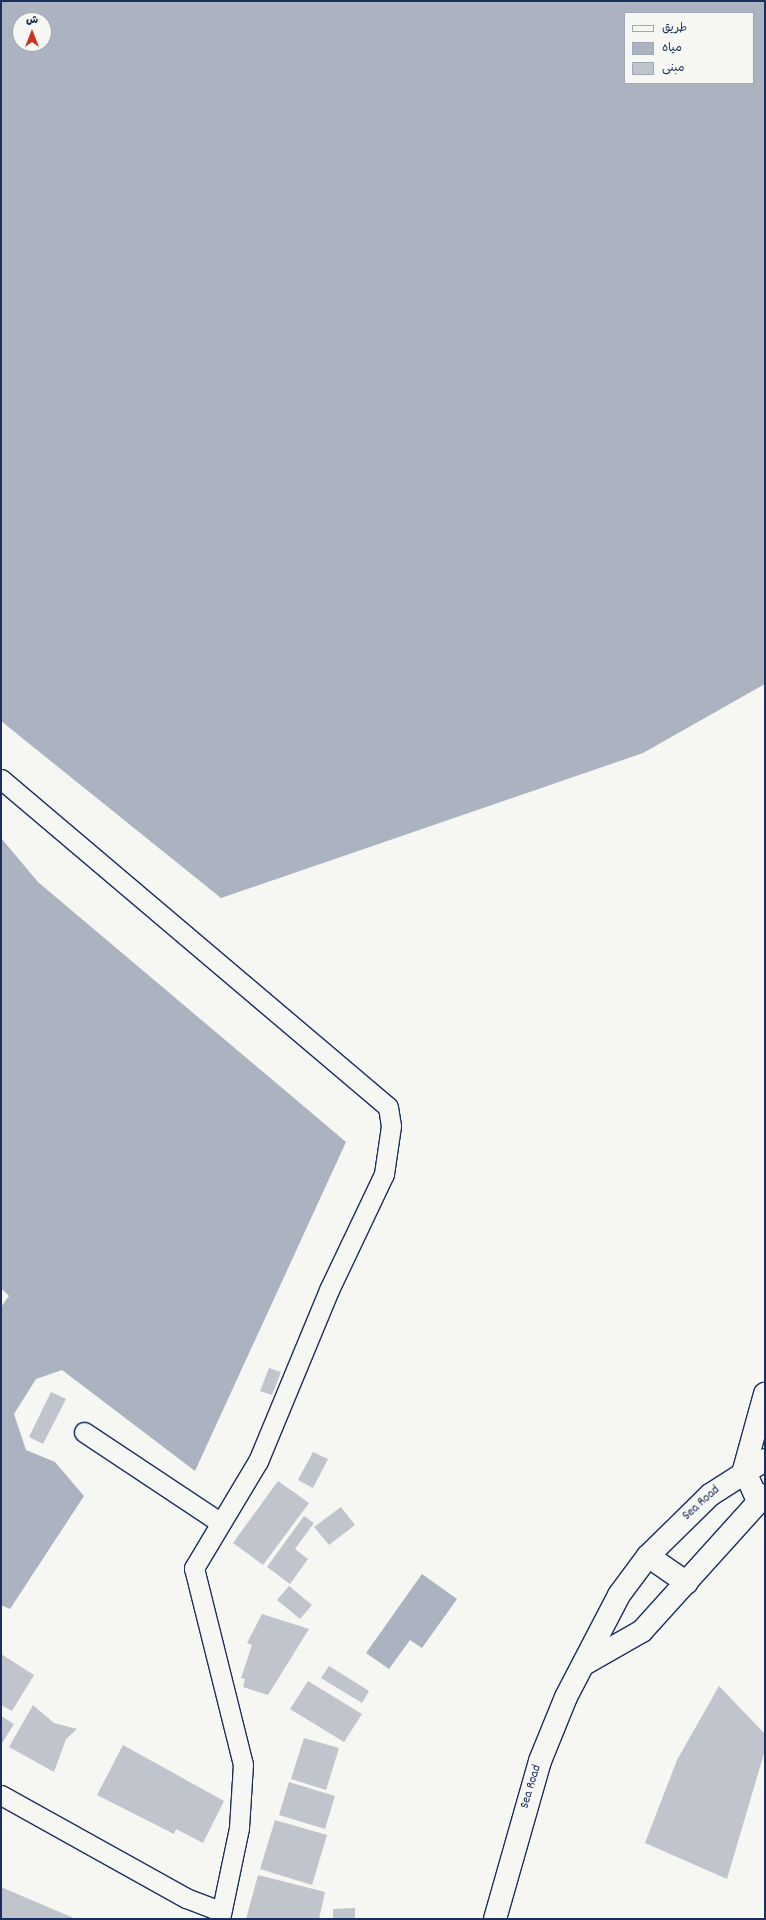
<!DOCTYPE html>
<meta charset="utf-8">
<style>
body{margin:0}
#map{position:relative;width:766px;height:1920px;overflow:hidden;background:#f6f6f2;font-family:Dekko,"Playpen Sans Arabic",sans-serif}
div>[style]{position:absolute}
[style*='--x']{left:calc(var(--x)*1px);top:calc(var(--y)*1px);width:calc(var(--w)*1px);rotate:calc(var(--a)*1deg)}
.water>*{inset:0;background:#abb2c0}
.building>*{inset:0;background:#c0c4cd}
.roads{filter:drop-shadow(1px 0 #1b2f5e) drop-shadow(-1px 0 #1b2f5e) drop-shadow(0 1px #1b2f5e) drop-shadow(0 -1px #1b2f5e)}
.service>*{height:19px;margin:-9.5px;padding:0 9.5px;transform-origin:9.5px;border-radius:9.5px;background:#f6f6f2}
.tertiary>*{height:22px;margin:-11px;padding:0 11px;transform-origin:11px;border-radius:11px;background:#f6f6f2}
.trunk>*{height:22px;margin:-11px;padding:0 11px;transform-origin:11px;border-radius:11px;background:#f6f6f2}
span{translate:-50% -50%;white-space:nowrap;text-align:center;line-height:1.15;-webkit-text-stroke:3px #f6f6f2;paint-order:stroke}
.street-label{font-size:13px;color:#1b2f5e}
.frame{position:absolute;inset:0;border:2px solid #1b2f5e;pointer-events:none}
.legend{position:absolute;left:624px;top:12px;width:130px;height:72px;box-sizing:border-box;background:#f6f6f2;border:1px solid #9ea6b7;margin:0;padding:5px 7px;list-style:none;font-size:12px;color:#1b2f5e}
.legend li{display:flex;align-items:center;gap:8px;height:20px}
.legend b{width:20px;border:1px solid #9ea6b7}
.north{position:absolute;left:12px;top:12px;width:40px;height:40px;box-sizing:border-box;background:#f6f6f2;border:1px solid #9ea6b7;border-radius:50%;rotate:0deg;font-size:11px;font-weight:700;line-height:16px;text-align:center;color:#1b2f5e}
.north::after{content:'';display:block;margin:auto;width:14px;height:18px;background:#c8321e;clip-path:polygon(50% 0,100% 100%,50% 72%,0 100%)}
</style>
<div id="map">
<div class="water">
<div style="clip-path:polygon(evenodd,1px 1px,765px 1px,765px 684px,643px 753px,221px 898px,1px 721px,1px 1px,625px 13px,753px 13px,753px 83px,625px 83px,625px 13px,1px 1px,20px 20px,44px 20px,44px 44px,20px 44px,20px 20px)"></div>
<div style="clip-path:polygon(1px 838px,38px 882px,346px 1142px,195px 1471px,62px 1370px,36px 1379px,14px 1414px,26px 1450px,55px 1462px,84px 1496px,10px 1609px,1px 1605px,1px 1307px,9px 1296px,1px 1288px)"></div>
<div style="clip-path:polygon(422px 1574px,457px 1599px,422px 1648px,410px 1640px,389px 1669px,366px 1653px)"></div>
</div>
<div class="building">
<div style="clip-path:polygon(269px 1368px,281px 1372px,272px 1395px,260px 1391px)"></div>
<div style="clip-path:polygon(51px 1392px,66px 1399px,43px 1444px,29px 1437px)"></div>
<div style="clip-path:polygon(313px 1452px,328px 1459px,313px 1488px,298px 1480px)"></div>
<div style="clip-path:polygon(278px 1481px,309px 1503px,263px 1565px,233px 1543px)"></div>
<div style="clip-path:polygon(341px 1507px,355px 1525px,329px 1545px,314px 1527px)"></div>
<div style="clip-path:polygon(304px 1516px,314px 1523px,295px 1549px,308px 1559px,290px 1584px,267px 1567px)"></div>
<div style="clip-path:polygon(289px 1586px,312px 1605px,300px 1619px,277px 1600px)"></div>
<div style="clip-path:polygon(262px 1614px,309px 1629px,268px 1695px,243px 1687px,245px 1679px,241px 1678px,252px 1645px,247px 1643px)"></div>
<div style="clip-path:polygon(1px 1654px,34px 1675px,12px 1711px,1px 1705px)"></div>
<div style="clip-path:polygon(329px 1666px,369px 1691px,362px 1703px,321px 1678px)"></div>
<div style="clip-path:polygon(308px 1681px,362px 1714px,344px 1742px,290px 1709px)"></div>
<div style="clip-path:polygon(719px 1686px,765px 1734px,765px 1750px,727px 1879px,645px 1843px,677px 1760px)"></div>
<div style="clip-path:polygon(33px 1705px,54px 1723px,77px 1729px,66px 1739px,54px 1772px,9px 1747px)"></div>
<div style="clip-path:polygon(1px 1716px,14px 1724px,1px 1745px)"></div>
<div style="clip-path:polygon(304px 1738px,339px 1748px,326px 1790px,291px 1779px)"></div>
<div style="clip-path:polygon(123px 1745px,224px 1801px,203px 1843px,176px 1829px,174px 1834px,97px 1795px)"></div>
<div style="clip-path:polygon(289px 1782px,335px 1796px,325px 1829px,279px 1815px)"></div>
<div style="clip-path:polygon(275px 1820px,327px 1835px,312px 1885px,260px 1869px)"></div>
<div style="clip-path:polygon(258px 1875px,325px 1892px,319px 1919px,246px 1919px)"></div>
<div style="clip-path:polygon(1px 1887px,76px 1919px,1px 1919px)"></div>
<div style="clip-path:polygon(355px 1908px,355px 1919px,333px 1919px,333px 1909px)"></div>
</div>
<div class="roads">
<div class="service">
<div style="--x:1;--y:779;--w:507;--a:40.28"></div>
<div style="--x:388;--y:1107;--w:19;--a:81"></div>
<div style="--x:391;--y:1126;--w:49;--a:98.3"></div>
<div style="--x:384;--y:1174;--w:128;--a:115.4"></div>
<div style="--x:329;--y:1290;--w:185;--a:112.5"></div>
<div style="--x:258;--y:1461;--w:125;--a:120.9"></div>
<div style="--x:194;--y:1568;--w:202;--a:76"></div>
<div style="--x:243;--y:1764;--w:64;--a:93.6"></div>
<div style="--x:239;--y:1828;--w:93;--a:101.8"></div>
<div style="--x:84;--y:1432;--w:164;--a:33.6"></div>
<div style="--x:1;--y:1795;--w:212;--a:29.1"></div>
<div style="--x:186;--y:1898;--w:36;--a:21"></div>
</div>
<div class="tertiary">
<div style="--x:758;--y:1501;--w:34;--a:-114"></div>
<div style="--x:744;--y:1470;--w:79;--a:-74.6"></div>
</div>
<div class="trunk">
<div style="--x:648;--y:1556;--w:47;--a:34.7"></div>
<div style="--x:586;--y:1663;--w:64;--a:-29.7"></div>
<div style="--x:642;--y:1631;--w:183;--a:-47.9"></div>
<div style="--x:495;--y:1919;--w:164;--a:-74.1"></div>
<div style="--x:540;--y:1761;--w:69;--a:-67.9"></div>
<div style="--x:566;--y:1697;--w:115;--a:-62.5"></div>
<div style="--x:619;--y:1595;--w:49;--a:-53.4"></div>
<div style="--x:648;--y:1556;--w:87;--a:-44.5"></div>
<div style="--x:710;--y:1495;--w:65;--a:-32.5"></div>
</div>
</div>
<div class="street-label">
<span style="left:702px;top:1504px;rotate:-42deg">Sea Road</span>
<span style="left:532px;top:1787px;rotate:-73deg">Sea Road</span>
</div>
<div class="frame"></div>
<ul class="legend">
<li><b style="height:5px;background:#f6f6f2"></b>طريق</li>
<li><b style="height:11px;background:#abb2c0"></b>مياه</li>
<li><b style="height:11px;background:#c0c4cd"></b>مبنى</li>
</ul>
<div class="north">ش</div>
</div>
